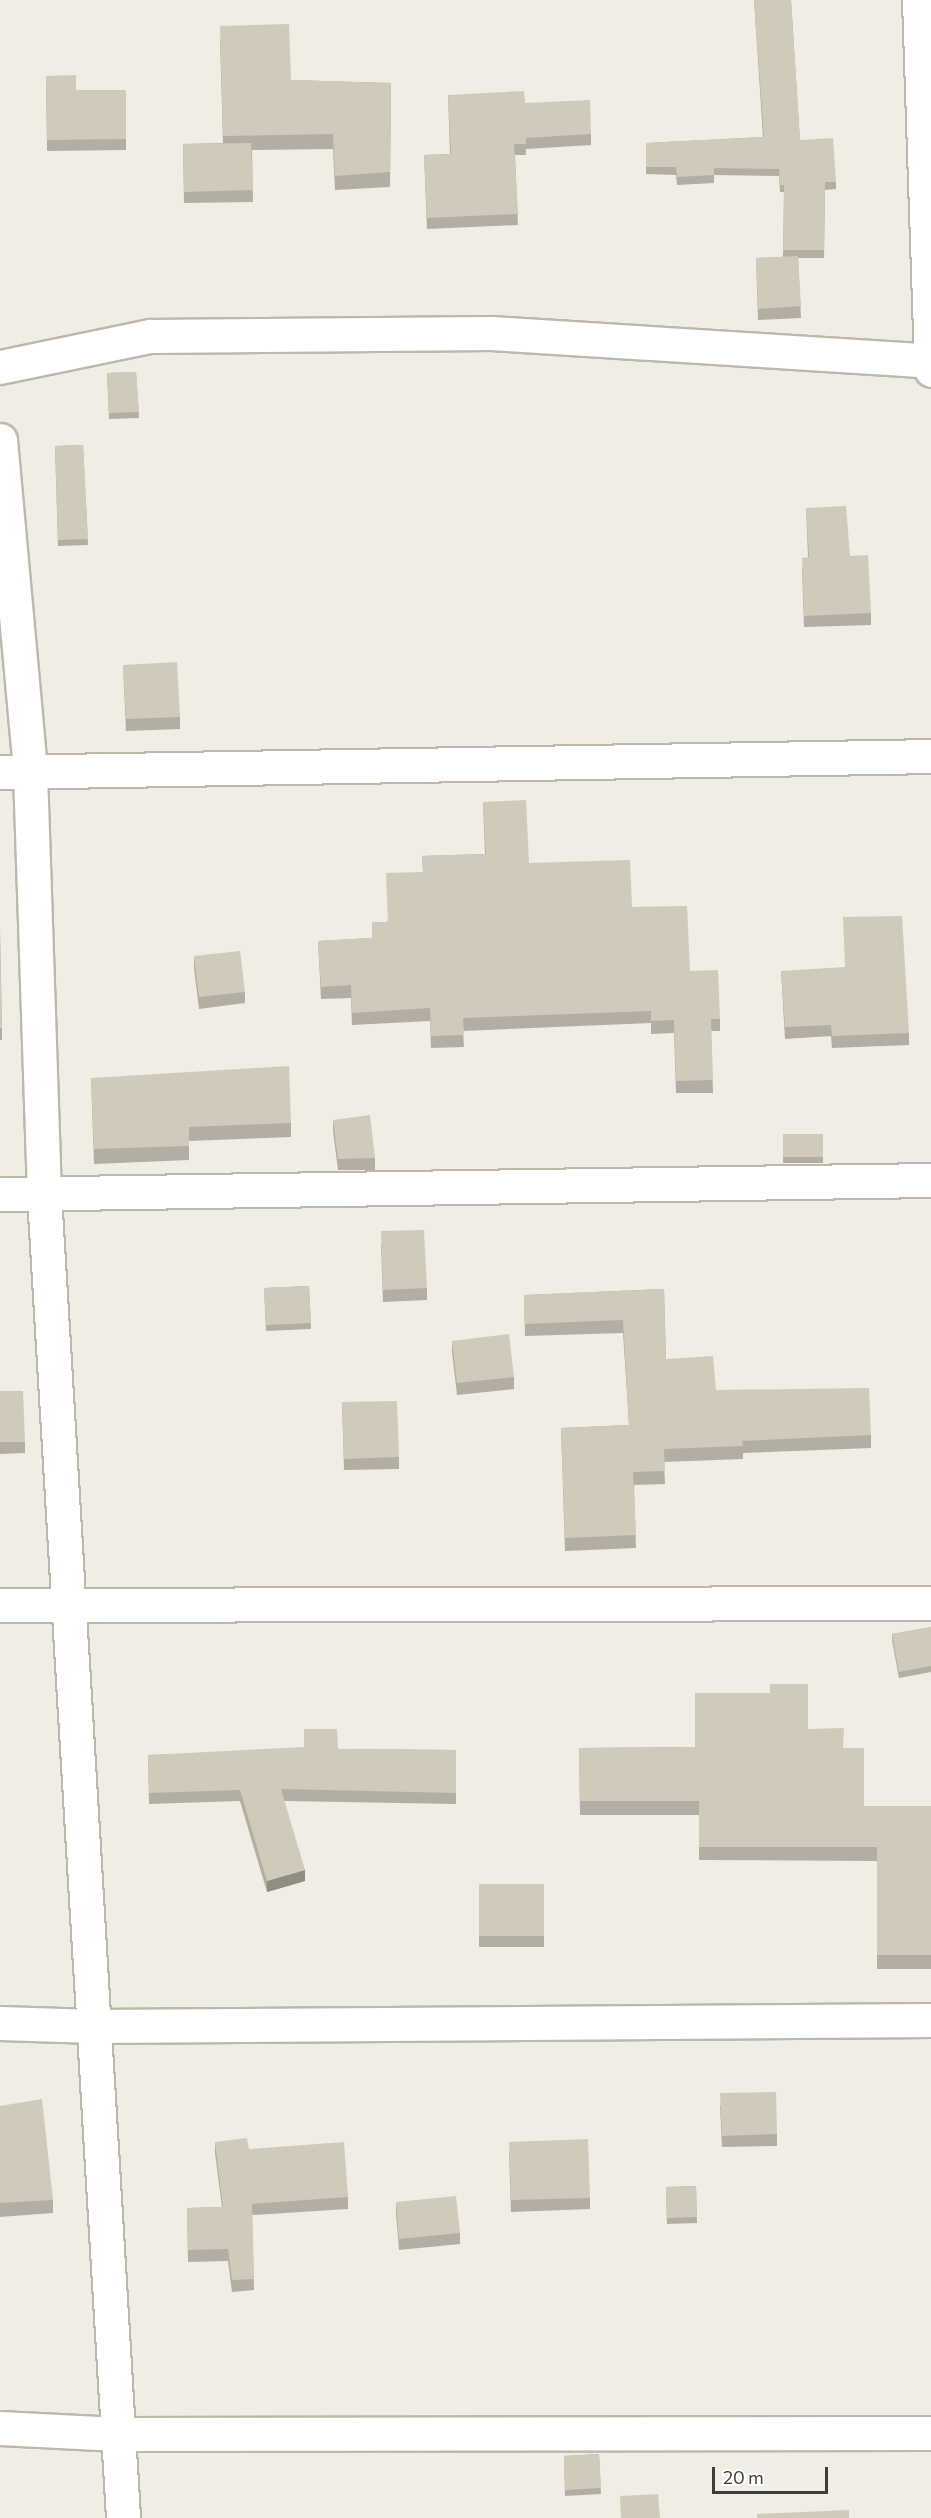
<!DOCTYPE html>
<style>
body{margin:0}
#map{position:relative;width:931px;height:2518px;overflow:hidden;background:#efede4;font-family:Commissioner,sans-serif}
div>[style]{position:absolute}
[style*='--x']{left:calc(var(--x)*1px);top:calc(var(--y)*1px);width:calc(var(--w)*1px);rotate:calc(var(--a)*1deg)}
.roads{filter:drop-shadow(2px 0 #bdb8ab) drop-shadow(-2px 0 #bdb8ab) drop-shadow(0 2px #bdb8ab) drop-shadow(0 -2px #bdb8ab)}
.street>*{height:33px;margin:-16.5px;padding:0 16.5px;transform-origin:16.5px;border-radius:16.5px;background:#fff}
.wall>*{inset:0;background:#b3aea1}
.shaded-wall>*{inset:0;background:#928d83}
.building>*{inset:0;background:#d0cabb}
span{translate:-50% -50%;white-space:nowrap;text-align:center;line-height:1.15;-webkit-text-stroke:5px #fff;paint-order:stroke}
.scale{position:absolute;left:712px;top:2467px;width:116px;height:27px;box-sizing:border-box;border:3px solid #413d35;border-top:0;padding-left:8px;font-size:18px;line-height:21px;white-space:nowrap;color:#413d35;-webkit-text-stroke:4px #fff;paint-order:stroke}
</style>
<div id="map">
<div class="roads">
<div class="street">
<div style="--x:919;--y:0;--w:370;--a:88.1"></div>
<div style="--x:0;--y:367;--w:153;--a:-11.7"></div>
<div style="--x:150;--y:336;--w:341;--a:-0.5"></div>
<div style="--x:491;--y:333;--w:441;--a:3.6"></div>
<div style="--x:0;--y:440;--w:333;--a:84.8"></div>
<div style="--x:30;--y:772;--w:423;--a:88.1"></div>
<div style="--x:44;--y:1195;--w:1325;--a:86.58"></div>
<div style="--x:0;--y:772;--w:931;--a:-0.98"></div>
<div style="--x:0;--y:1194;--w:931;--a:-0.86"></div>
<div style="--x:0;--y:1605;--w:931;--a:-0.12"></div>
<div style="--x:0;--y:2023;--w:94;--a:1.8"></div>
<div style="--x:94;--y:2026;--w:837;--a:-0.41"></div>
<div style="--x:0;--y:2428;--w:118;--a:2.9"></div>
<div style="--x:118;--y:2434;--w:813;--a:-0.07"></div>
</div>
</div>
<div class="wall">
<div style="clip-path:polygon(754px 0,791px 0,800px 140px,836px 182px,836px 189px,825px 190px,824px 258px,798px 258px,801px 318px,758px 320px,756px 258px,783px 257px,784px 192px,780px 192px,779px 176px,714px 175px,714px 183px,677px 185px,676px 175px,646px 174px,646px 143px,763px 137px)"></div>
<div style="clip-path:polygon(220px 40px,291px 80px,391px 83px,390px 187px,335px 190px,333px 149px,252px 150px,253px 202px,184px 203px,183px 144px,223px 143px)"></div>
<div style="clip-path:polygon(46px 76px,76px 90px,126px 139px,126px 150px,47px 151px)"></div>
<div style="clip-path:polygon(448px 95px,525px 103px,591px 134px,591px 145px,526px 149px,526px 155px,515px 155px,518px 225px,427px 229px,424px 155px,450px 154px)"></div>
<div style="clip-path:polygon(136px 372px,139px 418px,109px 419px,107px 373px)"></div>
<div style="clip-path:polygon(83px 445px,88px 545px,58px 546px,55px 446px)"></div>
<div style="clip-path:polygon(806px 508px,850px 556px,871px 613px,871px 625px,804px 627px,802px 569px,808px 557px)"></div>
<div style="clip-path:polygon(123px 665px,180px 717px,180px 729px,126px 731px)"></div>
<div style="clip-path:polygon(483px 802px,529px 863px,632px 907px,690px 971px,720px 1019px,720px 1031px,711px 1031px,713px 1093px,676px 1093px,674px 1033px,651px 1034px,651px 1023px,463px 1031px,464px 1047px,431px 1048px,430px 1021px,352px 1025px,351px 998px,321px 999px,318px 941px,372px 938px,387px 922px,423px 872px,422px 856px,485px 854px)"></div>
<div style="clip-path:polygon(0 930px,2px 1028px,2px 1040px,0 1040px)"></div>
<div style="clip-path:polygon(194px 956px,245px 992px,245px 1003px,199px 1009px,194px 968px)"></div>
<div style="clip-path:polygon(781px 971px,909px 1033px,909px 1045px,832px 1048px,831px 1036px,785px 1039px)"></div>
<div style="clip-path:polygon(91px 1078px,291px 1123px,291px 1137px,189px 1141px,189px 1160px,94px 1164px)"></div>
<div style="clip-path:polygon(333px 1120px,375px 1158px,375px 1170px,338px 1170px,333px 1131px)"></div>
<div style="clip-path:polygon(783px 1134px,823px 1134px,823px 1163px,783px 1163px)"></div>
<div style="clip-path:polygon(381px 1243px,427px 1288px,427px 1300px,383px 1302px)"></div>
<div style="clip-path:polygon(309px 1286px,311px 1329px,266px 1331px,264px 1288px)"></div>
<div style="clip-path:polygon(664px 1289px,666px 1359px,716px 1390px,871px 1435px,871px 1448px,743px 1453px,743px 1459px,664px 1462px,665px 1484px,634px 1485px,636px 1548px,565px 1551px,561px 1428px,629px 1425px,623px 1333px,525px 1336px,524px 1295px)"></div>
<div style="clip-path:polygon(452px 1341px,514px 1377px,514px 1389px,457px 1395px,452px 1352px)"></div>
<div style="clip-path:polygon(0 1391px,25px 1442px,25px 1453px,0 1454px)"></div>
<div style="clip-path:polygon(342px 1402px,399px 1457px,399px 1469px,344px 1470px)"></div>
<div style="clip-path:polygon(931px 1627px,931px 1672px,899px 1678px,892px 1640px,892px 1634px)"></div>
<div style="clip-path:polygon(808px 1729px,843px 1748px,864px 1806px,931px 1806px,931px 1969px,877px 1969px,877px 1861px,699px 1860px,699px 1815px,580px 1815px,579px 1748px,695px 1747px)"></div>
<div style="clip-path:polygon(338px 1749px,456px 1750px,456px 1804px,284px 1801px,305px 1881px,267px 1892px,240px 1801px,149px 1804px,148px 1755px)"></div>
<div style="clip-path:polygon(479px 1884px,544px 1884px,544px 1947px,479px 1947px)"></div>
<div style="clip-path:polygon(720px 2105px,777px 2134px,777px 2146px,722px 2147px)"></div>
<div style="clip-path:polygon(0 2106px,53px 2200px,53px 2213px,0 2217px)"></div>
<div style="clip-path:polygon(215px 2142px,249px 2149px,348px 2197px,348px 2209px,252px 2215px,254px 2290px,232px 2292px,228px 2261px,188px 2262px,187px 2208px,222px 2207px,215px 2153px)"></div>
<div style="clip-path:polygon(509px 2153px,590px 2198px,590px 2209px,511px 2212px)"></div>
<div style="clip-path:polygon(696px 2186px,697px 2223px,667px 2224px,666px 2187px)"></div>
<div style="clip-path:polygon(396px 2202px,460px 2233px,460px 2244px,399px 2250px,396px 2213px)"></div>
<div style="clip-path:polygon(599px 2454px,601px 2494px,565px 2496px,564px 2456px)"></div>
</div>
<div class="shaded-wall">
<div style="clip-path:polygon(305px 1870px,305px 1881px,267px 1892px,267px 1881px)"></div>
</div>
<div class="building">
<div style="clip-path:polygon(754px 0,791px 0,800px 140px,833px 138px,836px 182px,825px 182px,824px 250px,783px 250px,784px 185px,780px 185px,779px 169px,714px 168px,714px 175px,677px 177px,676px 167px,646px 167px,646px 143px,764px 137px)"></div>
<div style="clip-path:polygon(289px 24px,291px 80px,391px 83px,390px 172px,335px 176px,333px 134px,223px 136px,220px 26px)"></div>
<div style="clip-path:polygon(76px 75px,76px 90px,126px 90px,126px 139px,47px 140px,46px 76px)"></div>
<div style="clip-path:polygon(524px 91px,525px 103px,590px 100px,591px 134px,526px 138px,526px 144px,514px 144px,518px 214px,427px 218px,424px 155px,451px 154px,448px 95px)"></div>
<div style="clip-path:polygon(251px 143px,253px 190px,184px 192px,183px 144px)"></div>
<div style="clip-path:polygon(798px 256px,801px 306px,758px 309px,756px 258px)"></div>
<div style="clip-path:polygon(136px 372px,139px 412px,109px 413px,107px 373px)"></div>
<div style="clip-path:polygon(83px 445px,88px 539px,58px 540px,55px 446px)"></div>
<div style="clip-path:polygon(846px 506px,850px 556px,868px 555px,871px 613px,804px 616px,802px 558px,809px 557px,806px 508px)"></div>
<div style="clip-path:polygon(177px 662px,180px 717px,126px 719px,123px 665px)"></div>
<div style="clip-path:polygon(526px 800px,529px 863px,630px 860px,632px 907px,687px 906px,690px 971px,718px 970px,720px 1019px,711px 1019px,713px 1080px,676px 1081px,674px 1020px,651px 1021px,651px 1011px,463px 1018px,464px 1035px,431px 1036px,430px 1008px,352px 1013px,351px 985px,321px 987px,318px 941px,372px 938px,372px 922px,388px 922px,386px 873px,423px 872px,422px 856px,486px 854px,483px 802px)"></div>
<div style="clip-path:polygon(902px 916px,909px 1033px,832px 1036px,831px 1025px,785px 1027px,781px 971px,845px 967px,843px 917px)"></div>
<div style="clip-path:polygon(0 930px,2px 1028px,0 1028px)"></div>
<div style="clip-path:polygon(240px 951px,245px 992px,199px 997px,194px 956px)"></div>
<div style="clip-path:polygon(289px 1066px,291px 1123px,189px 1127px,189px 1146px,94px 1149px,91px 1078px)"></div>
<div style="clip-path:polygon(370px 1115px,375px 1158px,338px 1159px,333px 1120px)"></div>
<div style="clip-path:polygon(783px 1134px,823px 1134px,823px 1157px,783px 1157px)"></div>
<div style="clip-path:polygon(424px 1230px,427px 1288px,383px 1290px,381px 1231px)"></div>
<div style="clip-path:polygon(309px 1286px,311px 1323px,266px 1325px,264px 1288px)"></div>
<div style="clip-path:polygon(664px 1289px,666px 1359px,713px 1356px,716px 1390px,869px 1388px,871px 1435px,742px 1441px,743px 1446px,664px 1449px,665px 1471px,633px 1472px,636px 1535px,565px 1538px,561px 1428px,629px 1425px,623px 1320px,525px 1324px,524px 1295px)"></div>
<div style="clip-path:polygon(509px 1334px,514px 1377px,457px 1383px,452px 1341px)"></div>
<div style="clip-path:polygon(0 1391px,23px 1391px,25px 1442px,0 1442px)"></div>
<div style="clip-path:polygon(397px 1401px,399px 1457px,344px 1459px,342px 1402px)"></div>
<div style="clip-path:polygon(931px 1627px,931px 1666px,899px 1672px,892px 1634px)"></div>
<div style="clip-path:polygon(770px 1684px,808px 1684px,808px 1729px,844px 1728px,843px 1748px,864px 1748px,864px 1806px,931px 1806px,931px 1955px,877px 1955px,877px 1847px,699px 1847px,699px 1801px,580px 1801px,579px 1748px,695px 1747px,695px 1693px,770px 1693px)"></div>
<div style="clip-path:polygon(304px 1729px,337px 1729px,338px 1749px,456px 1750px,456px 1793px,281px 1789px,305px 1870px,267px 1881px,240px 1790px,149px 1793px,148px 1755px,304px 1747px)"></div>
<div style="clip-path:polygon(479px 1884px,544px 1884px,544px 1936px,479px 1936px)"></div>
<div style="clip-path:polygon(776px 2092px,777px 2134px,722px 2136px,720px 2093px)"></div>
<div style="clip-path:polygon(42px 2099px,53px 2200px,0 2203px,0 2106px)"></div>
<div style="clip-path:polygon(247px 2138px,249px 2149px,344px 2142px,348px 2197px,252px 2204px,254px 2279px,232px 2280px,228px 2249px,188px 2250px,187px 2208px,223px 2207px,215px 2142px)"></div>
<div style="clip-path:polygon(588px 2139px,590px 2198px,511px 2200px,509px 2142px)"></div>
<div style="clip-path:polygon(696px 2186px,697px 2217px,667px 2218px,666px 2187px)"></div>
<div style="clip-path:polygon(456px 2196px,460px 2233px,399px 2239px,396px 2202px)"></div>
<div style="clip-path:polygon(599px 2454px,601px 2488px,565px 2490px,564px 2456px)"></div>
<div style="clip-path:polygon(658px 2494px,660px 2518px,621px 2518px,620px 2496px)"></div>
<div style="clip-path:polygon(849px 2510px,849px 2518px,757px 2518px,757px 2514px)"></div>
</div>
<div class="scale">20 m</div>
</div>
